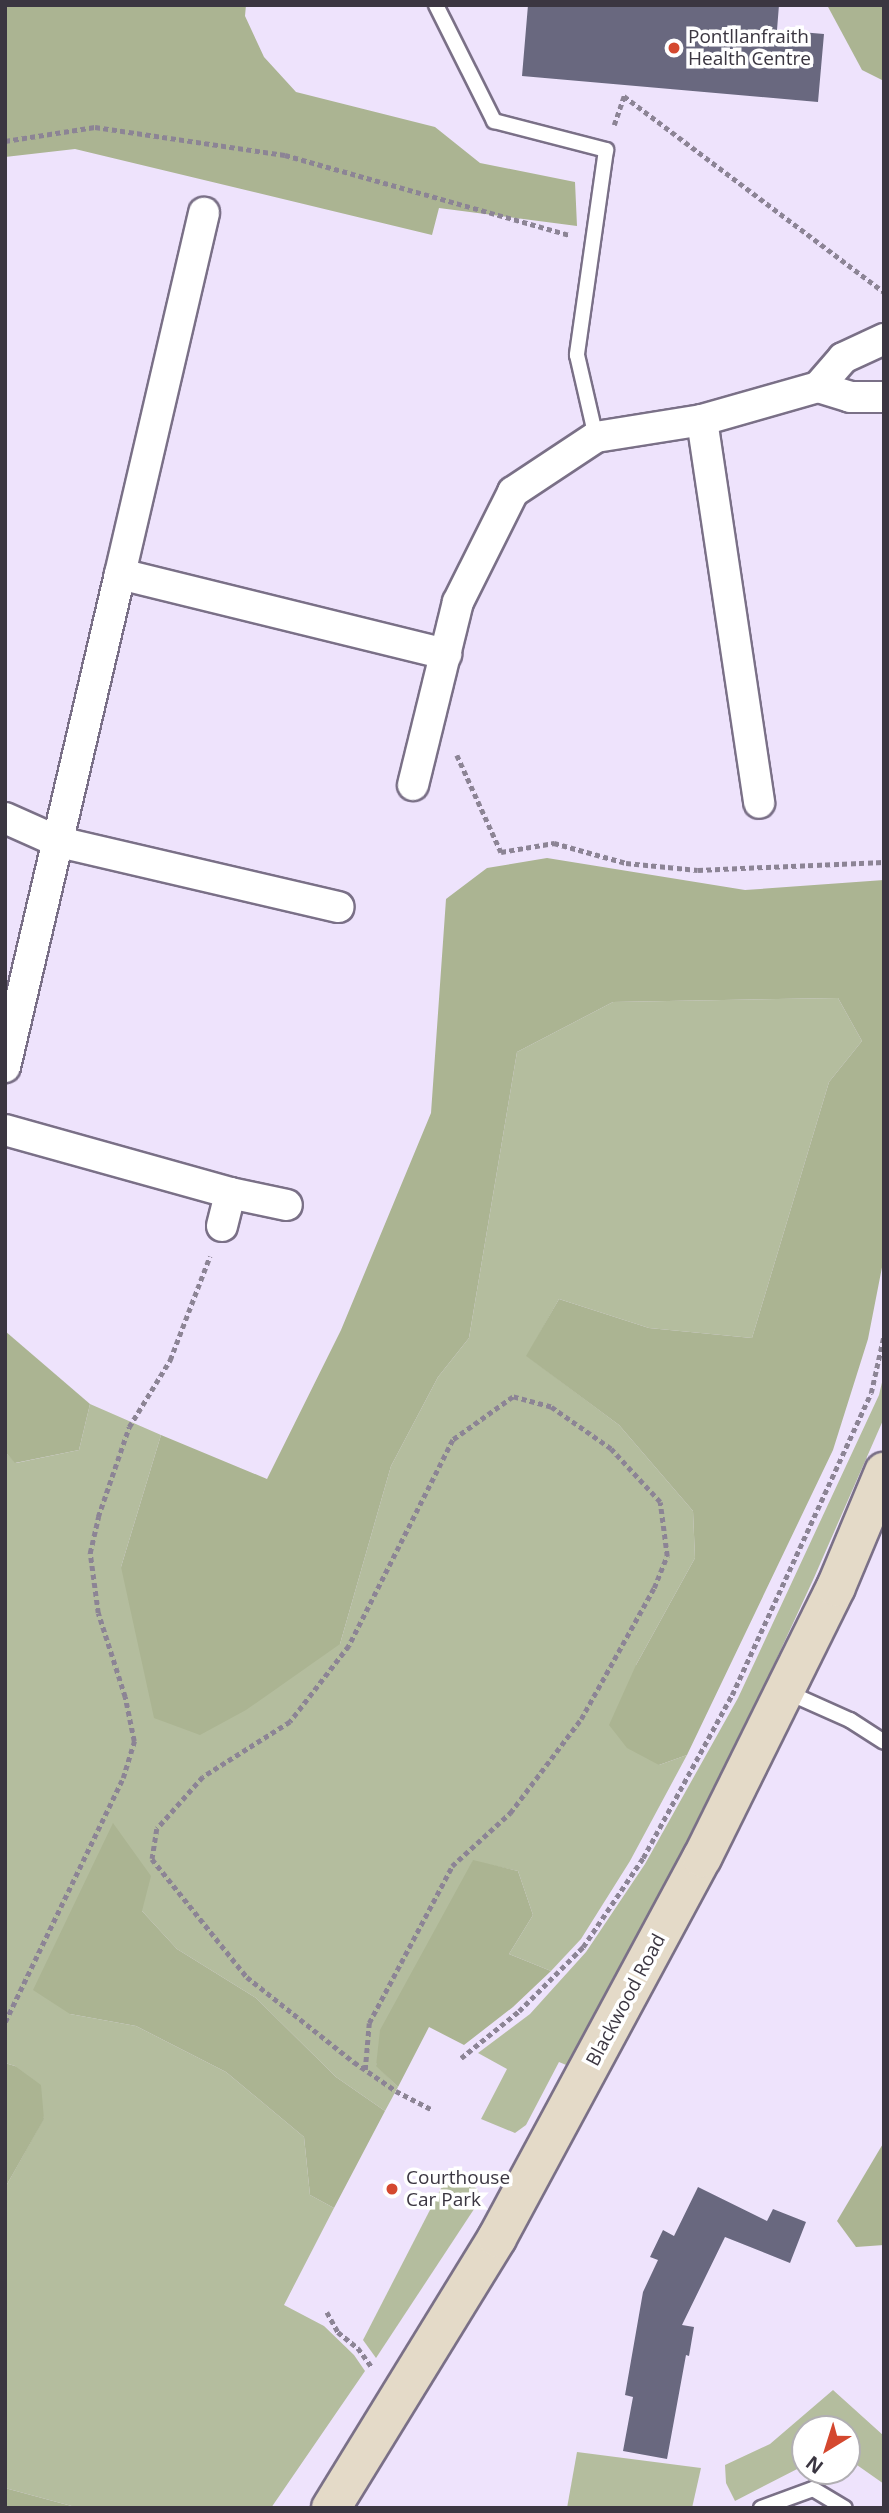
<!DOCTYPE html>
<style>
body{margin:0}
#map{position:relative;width:889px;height:2513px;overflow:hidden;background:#eee3fc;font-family:"Open Sans",sans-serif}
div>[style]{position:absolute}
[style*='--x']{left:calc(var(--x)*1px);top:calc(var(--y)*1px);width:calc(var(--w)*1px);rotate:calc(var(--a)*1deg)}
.green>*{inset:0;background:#b4bd9e}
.forest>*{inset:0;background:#abb492}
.building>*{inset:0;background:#69687f}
.path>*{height:4.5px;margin-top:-2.25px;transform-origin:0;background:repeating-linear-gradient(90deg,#8c8495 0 5px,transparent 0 8.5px)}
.roads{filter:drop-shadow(2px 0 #7a7087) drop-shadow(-2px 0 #7a7087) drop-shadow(0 2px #7a7087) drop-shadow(0 -2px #7a7087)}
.service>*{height:14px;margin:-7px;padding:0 7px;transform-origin:7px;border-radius:7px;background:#fff}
.minor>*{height:30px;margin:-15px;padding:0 15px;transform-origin:15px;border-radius:15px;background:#fff}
.secondary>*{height:38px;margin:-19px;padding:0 19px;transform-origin:19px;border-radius:19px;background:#e4dac8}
.dots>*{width:19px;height:19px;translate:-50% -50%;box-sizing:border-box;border:4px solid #fff;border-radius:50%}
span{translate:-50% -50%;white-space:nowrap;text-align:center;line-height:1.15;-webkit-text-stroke:7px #fff;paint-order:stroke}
.poi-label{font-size:19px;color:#3b3641}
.left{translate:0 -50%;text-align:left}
.street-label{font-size:19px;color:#3b3641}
.frame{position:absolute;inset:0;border:7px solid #3b3641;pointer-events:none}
.north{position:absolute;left:791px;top:2415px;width:70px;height:70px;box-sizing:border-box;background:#fff;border:2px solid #b1afb3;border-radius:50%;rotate:218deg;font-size:19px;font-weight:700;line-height:28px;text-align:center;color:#3b3641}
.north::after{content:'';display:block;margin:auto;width:24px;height:32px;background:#d4482f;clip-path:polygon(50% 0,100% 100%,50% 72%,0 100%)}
</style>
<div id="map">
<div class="green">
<div style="clip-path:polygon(838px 998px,862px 1041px,829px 1082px,752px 1338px,649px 1328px,559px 1299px,527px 1356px,619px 1425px,693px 1511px,695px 1558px,636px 1665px,659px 1765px,687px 1755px,630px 1861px,581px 1939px,551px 1971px,509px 1954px,533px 1915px,518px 1871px,473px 1861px,376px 2065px,398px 2087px,385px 2111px,336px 2077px,256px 1998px,177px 1949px,142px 1911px,70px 2014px,136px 2026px,226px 2072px,304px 2137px,310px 2195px,334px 2208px,284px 2305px,324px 2326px,354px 2355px,365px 2371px,271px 2508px,79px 2508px,5px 2488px,5px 2188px,44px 2118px,15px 2066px,5px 2063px,5px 1452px,16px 1463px,79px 1450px,90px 1404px,161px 1435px,121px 1567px,340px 1644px,391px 1466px,438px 1377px,469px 1338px,517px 1052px,613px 1002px)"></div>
<div style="clip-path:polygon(884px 1374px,884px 1418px,813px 1580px,732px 1755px,571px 2067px,559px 2062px,526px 2125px,515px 2133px,481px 2119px,507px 2069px,478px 2053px,530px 2014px,586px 1952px,645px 1864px,738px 1698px,879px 1395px)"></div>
<div style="clip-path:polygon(450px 2171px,459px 2174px,478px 2190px,480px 2200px,376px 2358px,363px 2340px)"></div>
<div style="clip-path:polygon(833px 2390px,884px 2436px,884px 2484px,847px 2458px,847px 2429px,805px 2429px,805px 2465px,735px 2501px,726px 2483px,725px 2465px,770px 2444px)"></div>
<div style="clip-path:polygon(577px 2452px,701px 2468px,692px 2508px,567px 2508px)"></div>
</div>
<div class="forest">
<div style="clip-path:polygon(5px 5px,246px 5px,245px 16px,264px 57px,296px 92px,435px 127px,480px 163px,575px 182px,577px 226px,439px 208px,432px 235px,75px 149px,5px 157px)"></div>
<div style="clip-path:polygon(827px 5px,884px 5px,884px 81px,862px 70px)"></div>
<div style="clip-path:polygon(547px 858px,745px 890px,884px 880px,884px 1257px,868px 1339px,833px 1450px,687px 1755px,659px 1765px,627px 1748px,609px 1725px,636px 1665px,695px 1558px,693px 1511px,619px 1425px,526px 1356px,559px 1299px,649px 1328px,752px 1338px,829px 1082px,862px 1041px,838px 998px,613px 1002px,517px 1052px,469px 1338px,438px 1377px,391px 1466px,340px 1644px,246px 1710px,200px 1735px,154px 1718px,121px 1567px,161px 1435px,267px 1479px,341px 1330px,431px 1113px,446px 899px,487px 868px)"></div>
<div style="clip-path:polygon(5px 1331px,90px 1404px,79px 1450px,15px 1463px,5px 1452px)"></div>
<div style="clip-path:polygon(113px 1823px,151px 1876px,142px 1911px,177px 1949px,256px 1998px,336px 2077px,385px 2111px,334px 2208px,310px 2195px,304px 2137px,226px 2072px,136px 2026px,70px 2014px,33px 1990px)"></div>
<div style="clip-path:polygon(473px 1860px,518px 1871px,533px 1915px,509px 1954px,551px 1971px,513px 2007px,464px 2045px,429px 2027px,398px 2087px,376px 2066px,380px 2030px)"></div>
<div style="clip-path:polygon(5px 2063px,15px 2066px,41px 2085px,44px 2119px,5px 2188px)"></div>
<div style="clip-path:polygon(884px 2142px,884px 2245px,856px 2247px,837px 2221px)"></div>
<div style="clip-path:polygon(5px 2488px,79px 2508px,5px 2508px)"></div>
</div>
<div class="building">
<div style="clip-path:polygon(528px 5px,779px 5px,777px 30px,824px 34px,818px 102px,522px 76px)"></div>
<div style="clip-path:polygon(698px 2187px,767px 2221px,773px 2209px,806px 2222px,790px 2263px,725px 2237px,682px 2325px,694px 2327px,689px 2356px,686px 2355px,667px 2459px,623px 2451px,633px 2397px,625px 2395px,643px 2292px,658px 2260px,650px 2257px,663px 2230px,674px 2236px)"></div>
</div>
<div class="path">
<div style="--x:614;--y:125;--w:31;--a:-71"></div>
<div style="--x:624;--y:96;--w:326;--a:37"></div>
<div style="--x:5;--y:141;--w:91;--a:-8.8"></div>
<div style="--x:95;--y:127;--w:192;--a:8.4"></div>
<div style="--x:285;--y:155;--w:295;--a:15.7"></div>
<div style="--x:457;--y:755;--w:107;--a:65.6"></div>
<div style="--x:501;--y:852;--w:54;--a:-9.6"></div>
<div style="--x:554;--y:843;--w:75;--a:15.5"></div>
<div style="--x:626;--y:863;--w:72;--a:5.6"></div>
<div style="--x:698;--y:870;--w:186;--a:-2.5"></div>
<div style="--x:5;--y:2022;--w:271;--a:-64.2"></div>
<div style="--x:123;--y:1778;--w:39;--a:-73"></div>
<div style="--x:134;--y:1741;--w:45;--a:-101.6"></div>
<div style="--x:125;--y:1697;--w:88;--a:-107.8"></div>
<div style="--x:98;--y:1613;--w:61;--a:-97.6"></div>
<div style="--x:90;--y:1553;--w:37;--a:-77"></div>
<div style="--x:98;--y:1517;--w:95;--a:-71"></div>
<div style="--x:129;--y:1427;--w:79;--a:-58.5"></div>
<div style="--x:170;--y:1360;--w:111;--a:-69"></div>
<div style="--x:461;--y:2058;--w:75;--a:-39"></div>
<div style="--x:519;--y:2011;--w:91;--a:-45"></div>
<div style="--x:583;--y:1947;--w:107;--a:-56"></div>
<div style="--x:643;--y:1858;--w:186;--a:-61.4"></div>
<div style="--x:732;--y:1695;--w:332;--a:-65.3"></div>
<div style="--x:871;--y:1393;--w:59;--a:-77.4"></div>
<div style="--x:365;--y:2070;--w:47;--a:-85.1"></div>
<div style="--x:369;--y:2023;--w:178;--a:-62.1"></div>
<div style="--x:452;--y:1866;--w:79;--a:-42.4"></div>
<div style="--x:510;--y:1813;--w:118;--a:-52.9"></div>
<div style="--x:581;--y:1719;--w:150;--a:-60.9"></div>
<div style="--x:654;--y:1588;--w:35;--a:-68"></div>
<div style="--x:667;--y:1556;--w:54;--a:-97.4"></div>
<div style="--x:660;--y:1502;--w:72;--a:-132.8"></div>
<div style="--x:611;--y:1449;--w:73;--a:-145"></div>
<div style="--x:551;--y:1407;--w:39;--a:-165"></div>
<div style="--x:513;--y:1397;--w:74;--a:144.4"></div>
<div style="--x:453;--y:1440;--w:231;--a:116.8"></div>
<div style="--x:349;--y:1646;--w:96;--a:127.8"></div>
<div style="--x:290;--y:1722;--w:103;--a:147.7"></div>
<div style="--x:203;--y:1777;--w:69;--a:131.5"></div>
<div style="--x:157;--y:1829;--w:30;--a:99"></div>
<div style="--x:152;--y:1859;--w:151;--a:51.2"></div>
<div style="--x:247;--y:1977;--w:137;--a:38.5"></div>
<div style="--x:354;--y:2062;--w:51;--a:34.6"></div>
<div style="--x:396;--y:2091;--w:42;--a:27.2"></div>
<div style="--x:327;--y:2312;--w:23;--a:61"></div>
<div style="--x:338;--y:2332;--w:26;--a:39"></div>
<div style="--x:358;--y:2348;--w:24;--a:54"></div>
</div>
<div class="roads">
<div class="service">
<div style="--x:436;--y:5;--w:130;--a:63.4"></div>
<div style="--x:494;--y:121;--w:116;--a:14.5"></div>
<div style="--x:606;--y:150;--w:207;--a:98.1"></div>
<div style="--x:577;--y:355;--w:84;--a:77"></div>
<div style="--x:787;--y:1692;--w:69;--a:24"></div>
<div style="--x:850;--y:1720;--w:40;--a:32.9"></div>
<div style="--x:761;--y:2508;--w:55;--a:-20.1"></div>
<div style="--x:813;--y:2489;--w:37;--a:31"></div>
</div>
<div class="minor">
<div style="--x:818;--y:387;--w:34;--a:17"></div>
<div style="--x:850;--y:397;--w:34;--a:0"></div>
<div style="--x:702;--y:420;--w:387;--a:81.5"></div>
<div style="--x:120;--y:574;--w:371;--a:-76.9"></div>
<div style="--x:413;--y:785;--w:188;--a:-76.2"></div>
<div style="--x:458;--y:602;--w:123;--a:-63.4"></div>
<div style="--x:513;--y:492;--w:100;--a:-33.5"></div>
<div style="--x:596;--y:437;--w:107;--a:-9.1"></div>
<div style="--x:702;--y:420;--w:121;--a:-15.9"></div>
<div style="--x:818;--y:387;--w:38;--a:-49"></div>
<div style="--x:843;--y:358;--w:45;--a:-24.9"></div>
<div style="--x:5;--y:818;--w:59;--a:24"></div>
<div style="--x:59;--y:842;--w:287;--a:13.1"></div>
<div style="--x:5;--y:1067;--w:506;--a:-76.87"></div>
<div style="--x:120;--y:574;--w:336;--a:13.8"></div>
<div style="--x:5;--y:1130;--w:234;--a:15.6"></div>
<div style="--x:222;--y:1226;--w:34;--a:-76"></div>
<div style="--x:230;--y:1193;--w:58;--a:11.9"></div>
</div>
<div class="secondary">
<div style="--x:331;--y:2508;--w:317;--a:-58.4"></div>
<div style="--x:497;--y:2238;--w:432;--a:-61.7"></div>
<div style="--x:702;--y:1858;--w:302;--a:-63.7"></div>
<div style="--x:836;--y:1587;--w:125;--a:-67.3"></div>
</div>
</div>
<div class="dots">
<div style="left:674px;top:48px;background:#d4482f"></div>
<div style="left:392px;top:2189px;background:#d4482f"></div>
</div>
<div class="poi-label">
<span class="left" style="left:688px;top:48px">Pontllanfraith<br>Health Centre</span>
<span class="left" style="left:406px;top:2189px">Courthouse<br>Car Park</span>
</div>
<div class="street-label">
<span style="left:626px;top:2000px;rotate:-62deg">Blackwood Road</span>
</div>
<div class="frame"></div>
<div class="north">N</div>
</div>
